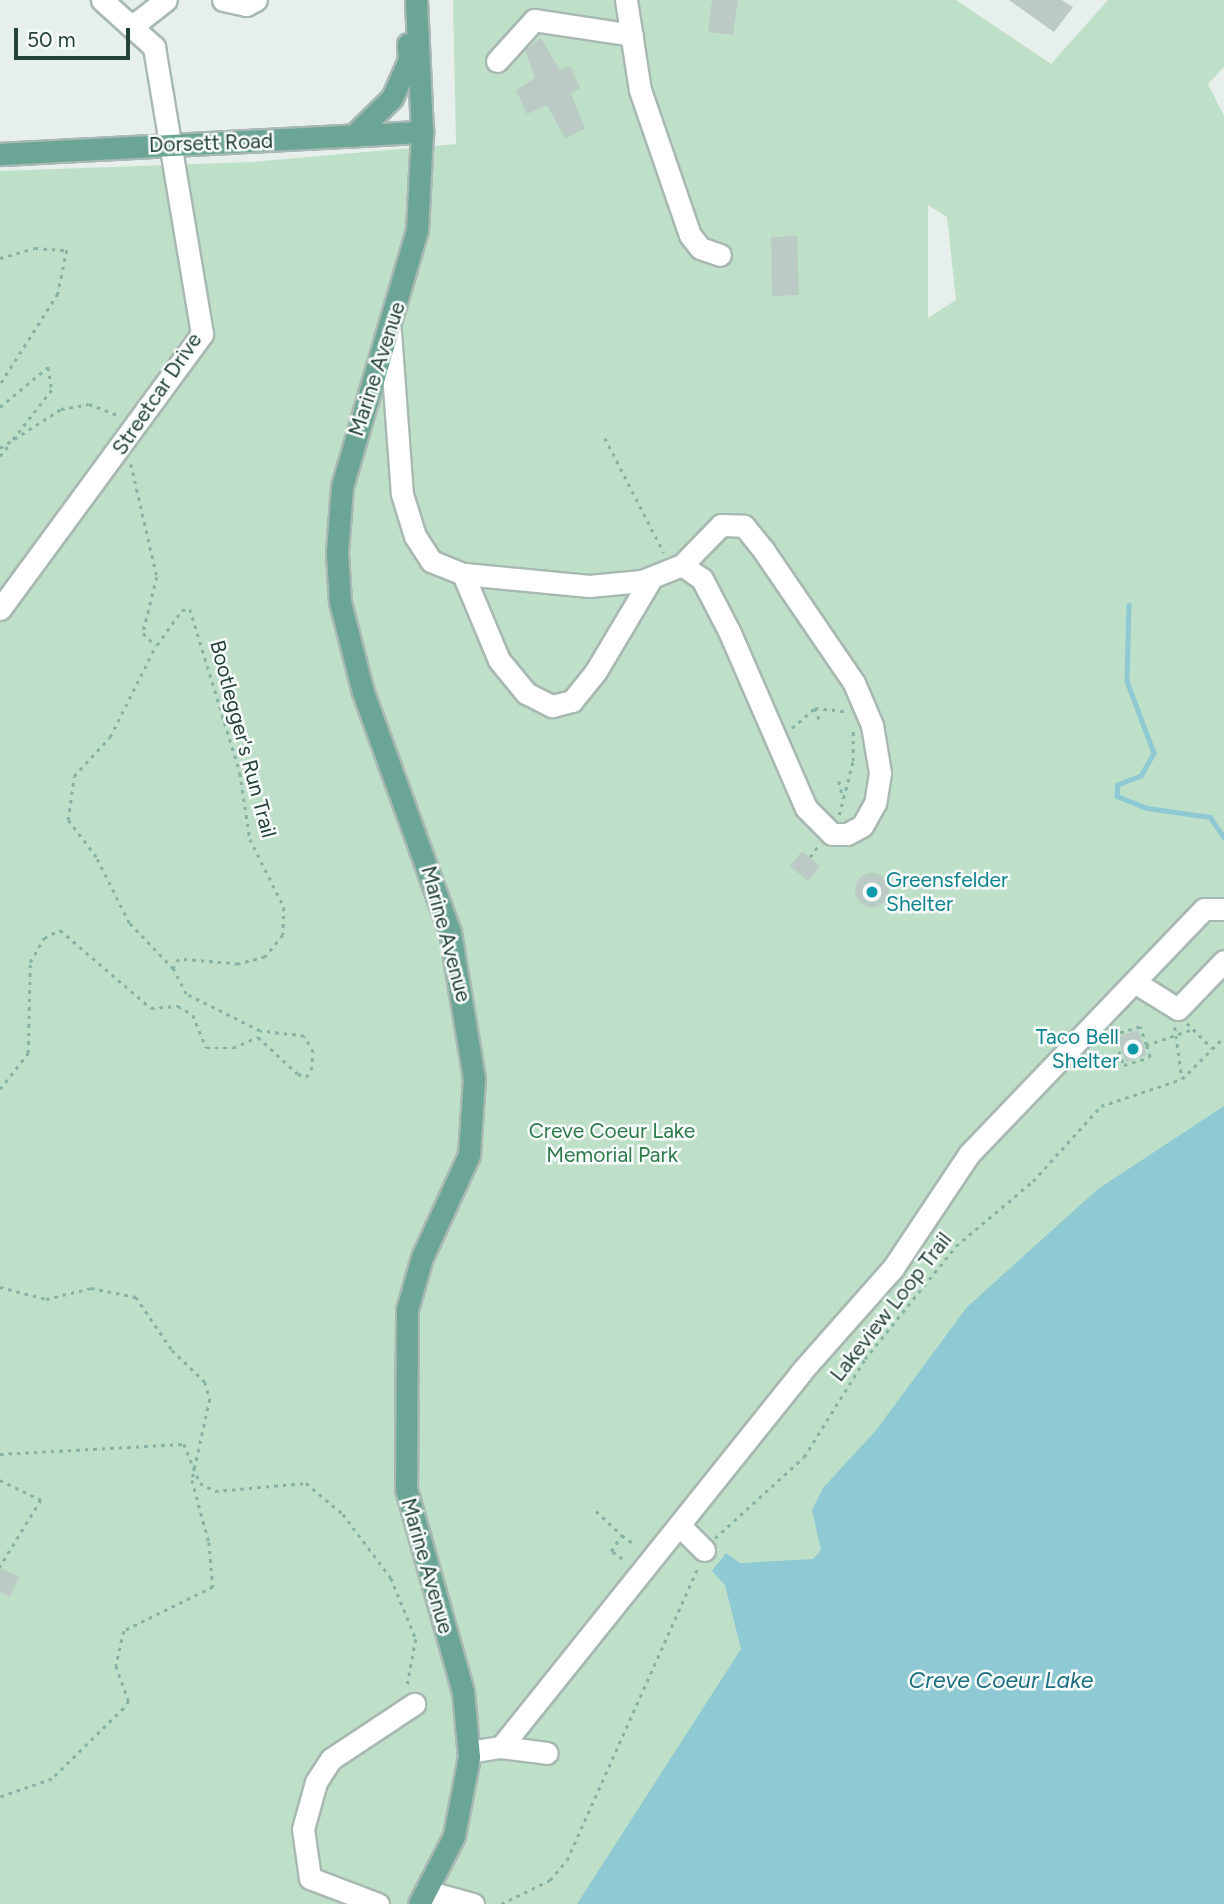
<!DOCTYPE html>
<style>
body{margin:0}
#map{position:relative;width:1224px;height:1904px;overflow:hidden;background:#e6efeb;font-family:Figtree,sans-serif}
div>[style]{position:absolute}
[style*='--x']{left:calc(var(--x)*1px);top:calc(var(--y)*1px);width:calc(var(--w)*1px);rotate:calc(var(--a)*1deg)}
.green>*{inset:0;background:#bfe0c8}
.water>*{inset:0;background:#8ec9d4}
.stream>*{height:4.5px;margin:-2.25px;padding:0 2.25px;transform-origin:2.25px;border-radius:2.25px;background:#8ec9d4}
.building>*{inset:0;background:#bbcac4}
.round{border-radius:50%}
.path>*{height:2.5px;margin-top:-1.25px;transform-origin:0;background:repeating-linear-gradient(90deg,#86b3a5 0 3.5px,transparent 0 8.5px)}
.roads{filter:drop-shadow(2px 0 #a8b8b2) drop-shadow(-2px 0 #a8b8b2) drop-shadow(0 2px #a8b8b2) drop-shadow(0 -2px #a8b8b2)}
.minor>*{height:21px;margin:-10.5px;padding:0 10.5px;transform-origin:10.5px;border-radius:10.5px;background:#fff}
.major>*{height:21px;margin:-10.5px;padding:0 10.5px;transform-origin:10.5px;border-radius:10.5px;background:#6aa596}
.dots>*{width:19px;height:19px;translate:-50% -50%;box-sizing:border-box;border:4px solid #f7fbf9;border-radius:50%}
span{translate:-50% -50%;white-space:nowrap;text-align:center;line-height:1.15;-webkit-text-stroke:5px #f7fbf9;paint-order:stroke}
.street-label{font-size:21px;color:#24423a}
.culture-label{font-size:21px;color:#0d838f}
.left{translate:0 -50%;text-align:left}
.right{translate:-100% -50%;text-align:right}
.park-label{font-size:21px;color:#2d7a4b}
.water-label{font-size:23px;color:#1c6f80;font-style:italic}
.scale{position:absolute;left:14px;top:28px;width:116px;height:32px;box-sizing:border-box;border:4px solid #24423a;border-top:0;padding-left:9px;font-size:21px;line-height:24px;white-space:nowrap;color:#24423a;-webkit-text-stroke:5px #f7fbf9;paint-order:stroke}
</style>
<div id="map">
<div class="green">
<div style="clip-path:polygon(evenodd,453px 0,956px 0,1051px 64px,1108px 0,1224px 0,1224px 67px,1208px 84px,1224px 116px,1224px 1904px,0 1904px,0 171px,252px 162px,456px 144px,453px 0,928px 205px,947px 217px,956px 300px,928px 318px,928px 205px)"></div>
</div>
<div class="water">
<div style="clip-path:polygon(1224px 1106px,1224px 1904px,577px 1904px,741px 1649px,725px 1585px,712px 1571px,726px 1553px,740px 1563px,813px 1559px,821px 1550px,812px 1510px,823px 1488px,877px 1429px,967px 1307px,1098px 1189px)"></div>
</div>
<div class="stream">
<div style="--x:1129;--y:605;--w:76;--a:91.5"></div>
<div style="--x:1127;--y:681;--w:77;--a:69.4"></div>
<div style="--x:1154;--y:753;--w:26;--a:119"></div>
<div style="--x:1141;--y:776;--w:25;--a:159"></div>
<div style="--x:1118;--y:785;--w:11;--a:95"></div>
<div style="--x:1117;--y:796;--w:32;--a:22"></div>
<div style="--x:1147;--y:808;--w:64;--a:8.1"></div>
<div style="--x:1210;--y:817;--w:24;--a:55"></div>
</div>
<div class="building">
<div style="clip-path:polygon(712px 0,738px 0,733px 35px,708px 32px)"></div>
<div style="clip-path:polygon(1009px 0,1062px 0,1073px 7px,1054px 32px)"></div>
<div style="clip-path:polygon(541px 38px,560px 70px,570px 66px,580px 88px,571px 93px,585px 129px,565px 138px,547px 105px,527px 114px,516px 90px,535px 78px,525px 50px)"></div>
<div style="clip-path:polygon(797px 236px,799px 295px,772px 296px,771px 237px)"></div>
<div style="clip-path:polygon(802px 851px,820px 866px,808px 881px,790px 866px)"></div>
<div class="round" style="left:855px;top:873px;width:34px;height:34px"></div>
<div style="clip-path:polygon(1138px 1030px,1147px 1055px,1126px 1062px,1117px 1037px)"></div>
<div style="clip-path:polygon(0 1568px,19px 1577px,10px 1597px,0 1592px)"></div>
</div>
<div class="path">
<div style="--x:0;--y:258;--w:36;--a:-16"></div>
<div style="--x:35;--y:248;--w:32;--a:4"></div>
<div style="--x:67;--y:250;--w:45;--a:101.6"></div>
<div style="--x:58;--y:294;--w:108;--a:122.5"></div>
<div style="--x:0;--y:407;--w:62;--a:-39.8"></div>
<div style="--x:48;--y:367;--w:23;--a:80"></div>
<div style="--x:52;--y:390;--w:63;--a:128"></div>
<div style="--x:605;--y:438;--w:129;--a:62.8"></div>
<div style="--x:0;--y:448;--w:72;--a:-32.6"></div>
<div style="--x:61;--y:409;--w:28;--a:-10"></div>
<div style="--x:89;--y:404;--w:34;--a:21"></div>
<div style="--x:0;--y:456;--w:14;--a:-51"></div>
<div style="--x:131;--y:464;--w:116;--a:77"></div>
<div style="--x:157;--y:577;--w:58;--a:104"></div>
<div style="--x:143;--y:633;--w:17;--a:45"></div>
<div style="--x:157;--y:645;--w:43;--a:-54.5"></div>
<div style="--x:182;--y:610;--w:8;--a:-7"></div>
<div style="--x:190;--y:609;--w:171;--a:73"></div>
<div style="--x:240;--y:773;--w:67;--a:81.4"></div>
<div style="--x:250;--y:839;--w:76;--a:63.4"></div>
<div style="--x:284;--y:907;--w:28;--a:92"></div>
<div style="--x:283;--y:935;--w:28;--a:129"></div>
<div style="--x:265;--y:957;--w:28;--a:165"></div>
<div style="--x:238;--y:964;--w:59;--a:-175.2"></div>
<div style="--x:179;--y:959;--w:12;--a:121"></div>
<div style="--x:815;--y:708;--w:12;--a:70"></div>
<div style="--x:792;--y:728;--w:30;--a:-41"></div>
<div style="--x:815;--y:708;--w:31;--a:6"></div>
<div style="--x:839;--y:781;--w:18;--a:77"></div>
<div style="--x:839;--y:815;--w:56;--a:-75.5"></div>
<div style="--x:853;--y:761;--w:32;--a:-90"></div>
<div style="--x:810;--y:857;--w:14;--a:-54"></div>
<div style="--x:1187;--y:1023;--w:35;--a:45"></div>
<div style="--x:1175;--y:1027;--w:52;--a:82.3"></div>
<div style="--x:1146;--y:1045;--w:19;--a:-108"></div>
<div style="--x:1140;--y:1027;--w:27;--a:163"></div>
<div style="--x:1114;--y:1035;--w:32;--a:72"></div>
<div style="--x:1124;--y:1065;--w:27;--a:-17"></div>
<div style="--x:1150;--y:1057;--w:13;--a:-108"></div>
<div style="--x:1146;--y:1045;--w:50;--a:-18.8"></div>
<div style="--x:0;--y:1089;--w:46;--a:-52.1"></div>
<div style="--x:28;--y:1053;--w:91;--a:-88.7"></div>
<div style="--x:30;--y:962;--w:28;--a:-60"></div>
<div style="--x:44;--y:938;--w:18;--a:-27"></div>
<div style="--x:60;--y:930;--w:120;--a:40.6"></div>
<div style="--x:151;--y:1008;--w:27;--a:-4"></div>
<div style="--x:178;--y:1006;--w:17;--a:31"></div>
<div style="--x:193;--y:1015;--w:35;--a:68"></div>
<div style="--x:206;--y:1048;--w:27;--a:0"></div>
<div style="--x:233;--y:1048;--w:27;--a:-24"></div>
<div style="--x:258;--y:1037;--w:54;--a:42.8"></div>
<div style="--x:298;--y:1074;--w:9;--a:21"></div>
<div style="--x:306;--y:1077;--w:9;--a:-54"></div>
<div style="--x:311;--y:1070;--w:18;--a:-84"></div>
<div style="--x:313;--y:1052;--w:18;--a:-119"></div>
<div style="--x:304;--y:1036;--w:44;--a:-173.5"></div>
<div style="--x:260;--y:1031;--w:83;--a:-153.4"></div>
<div style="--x:186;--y:994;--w:28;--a:-117"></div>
<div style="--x:173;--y:969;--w:64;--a:-133.7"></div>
<div style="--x:129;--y:923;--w:74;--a:-116.6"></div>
<div style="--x:96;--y:857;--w:46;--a:-127.1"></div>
<div style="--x:68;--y:820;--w:44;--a:-82.2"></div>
<div style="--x:74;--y:776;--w:53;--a:-47.3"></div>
<div style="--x:110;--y:737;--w:103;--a:-63.4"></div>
<div style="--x:0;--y:1287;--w:48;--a:14.6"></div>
<div style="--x:46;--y:1299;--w:46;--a:-13.7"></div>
<div style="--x:91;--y:1288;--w:46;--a:11.3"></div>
<div style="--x:136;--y:1297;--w:64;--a:55.8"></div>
<div style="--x:172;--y:1350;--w:46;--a:44.1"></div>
<div style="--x:205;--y:1382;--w:18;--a:74"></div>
<div style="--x:210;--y:1399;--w:83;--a:102.5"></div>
<div style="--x:192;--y:1480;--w:64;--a:74.7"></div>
<div style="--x:209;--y:1542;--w:45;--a:84.9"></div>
<div style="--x:213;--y:1587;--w:99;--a:153.7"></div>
<div style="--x:124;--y:1631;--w:36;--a:103"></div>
<div style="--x:116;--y:1666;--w:37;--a:70"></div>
<div style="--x:129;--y:1701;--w:9;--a:126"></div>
<div style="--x:124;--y:1708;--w:101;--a:135.4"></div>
<div style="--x:52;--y:1779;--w:55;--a:160.9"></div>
<div style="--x:0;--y:1454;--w:184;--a:-3.1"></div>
<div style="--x:184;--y:1444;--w:42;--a:67.7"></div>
<div style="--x:200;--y:1483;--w:17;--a:28"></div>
<div style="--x:215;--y:1491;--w:91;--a:-5"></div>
<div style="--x:306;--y:1483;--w:48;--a:40"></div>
<div style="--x:343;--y:1514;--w:80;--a:53.1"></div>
<div style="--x:391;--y:1578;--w:66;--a:67.7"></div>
<div style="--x:416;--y:1639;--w:49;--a:100.6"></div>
<div style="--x:0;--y:1480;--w:46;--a:26"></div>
<div style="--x:41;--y:1500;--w:79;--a:121.5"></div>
<div style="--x:596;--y:1511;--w:35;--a:43"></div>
<div style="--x:715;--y:1538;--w:120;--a:-42.3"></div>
<div style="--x:804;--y:1457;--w:115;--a:-58.1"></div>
<div style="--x:865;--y:1359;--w:145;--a:-51.2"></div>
<div style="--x:956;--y:1246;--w:101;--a:-40.2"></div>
<div style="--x:1033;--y:1181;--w:101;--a:-47.8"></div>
<div style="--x:1101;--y:1106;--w:85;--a:-18.4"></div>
<div style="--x:1182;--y:1079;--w:59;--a:-45"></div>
<div style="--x:622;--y:1559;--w:14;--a:-144"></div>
<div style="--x:611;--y:1551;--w:19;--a:-55"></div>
<div style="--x:622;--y:1535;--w:15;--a:37"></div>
<div style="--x:501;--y:1904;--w:55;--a:-26.1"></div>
<div style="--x:550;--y:1880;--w:26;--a:-50"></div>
<div style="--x:567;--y:1860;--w:321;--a:-65.9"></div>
</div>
<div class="roads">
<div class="minor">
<div style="--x:223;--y:0;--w:24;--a:12"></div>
<div style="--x:246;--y:5;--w:11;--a:-27"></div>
<div style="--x:626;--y:0;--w:91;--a:81.2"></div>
<div style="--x:640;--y:90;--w:153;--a:71"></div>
<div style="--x:690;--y:235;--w:16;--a:52"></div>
<div style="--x:700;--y:248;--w:21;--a:19"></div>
<div style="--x:135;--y:24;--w:39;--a:-38"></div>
<div style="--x:497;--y:61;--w:55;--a:-47.9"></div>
<div style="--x:534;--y:20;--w:99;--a:8.7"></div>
<div style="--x:390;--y:332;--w:162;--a:85.8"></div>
<div style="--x:402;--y:494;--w:44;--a:72.8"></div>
<div style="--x:415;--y:536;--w:30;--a:57"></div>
<div style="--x:431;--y:561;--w:35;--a:22"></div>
<div style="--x:464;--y:574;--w:126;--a:5.5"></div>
<div style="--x:589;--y:586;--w:53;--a:-5.4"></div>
<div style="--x:642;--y:581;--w:43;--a:-21.8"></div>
<div style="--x:721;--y:525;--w:23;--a:2"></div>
<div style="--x:744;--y:526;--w:32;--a:51"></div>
<div style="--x:764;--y:551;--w:160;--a:55.7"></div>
<div style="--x:854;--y:683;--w:46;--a:66.8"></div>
<div style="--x:872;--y:725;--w:49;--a:80.5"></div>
<div style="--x:880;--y:773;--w:30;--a:99"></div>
<div style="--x:875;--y:803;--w:26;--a:119"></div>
<div style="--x:862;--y:826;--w:17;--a:152"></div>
<div style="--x:847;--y:834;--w:15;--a:180"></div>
<div style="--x:832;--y:834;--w:37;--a:-135"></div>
<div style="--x:806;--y:808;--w:193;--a:-113.5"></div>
<div style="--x:729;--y:631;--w:59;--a:-117.4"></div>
<div style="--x:702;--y:579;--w:24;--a:-145"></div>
<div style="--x:682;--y:565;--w:56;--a:-45.7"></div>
<div style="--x:463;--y:574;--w:93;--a:67.3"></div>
<div style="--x:499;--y:660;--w:43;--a:50.7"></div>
<div style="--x:526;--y:693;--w:29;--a:27"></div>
<div style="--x:552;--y:706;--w:21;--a:-14"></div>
<div style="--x:572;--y:701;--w:38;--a:-51"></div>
<div style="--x:596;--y:671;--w:109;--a:-59.2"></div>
<div style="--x:0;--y:609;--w:341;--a:-53.7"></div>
<div style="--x:202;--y:334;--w:291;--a:-99.5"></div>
<div style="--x:154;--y:47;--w:70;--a:-137.9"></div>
<div style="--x:1136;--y:983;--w:49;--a:31.8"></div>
<div style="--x:1178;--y:1009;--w:66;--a:-46.2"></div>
<div style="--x:680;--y:1526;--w:34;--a:45"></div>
<div style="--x:501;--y:1747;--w:480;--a:-51.3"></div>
<div style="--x:801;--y:1372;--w:139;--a:-48.5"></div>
<div style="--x:893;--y:1268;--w:137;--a:-56.3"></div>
<div style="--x:969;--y:1154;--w:339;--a:-46.2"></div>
<div style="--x:1204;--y:909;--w:20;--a:0"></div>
<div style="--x:469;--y:1752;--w:32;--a:-9"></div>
<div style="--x:501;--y:1747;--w:46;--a:7.4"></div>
<div style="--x:426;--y:1891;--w:49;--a:15.5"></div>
<div style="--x:378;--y:1904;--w:73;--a:-159.1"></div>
<div style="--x:310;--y:1878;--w:49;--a:-98.1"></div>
<div style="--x:303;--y:1829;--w:49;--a:-74.5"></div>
<div style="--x:316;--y:1782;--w:27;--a:-57"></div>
<div style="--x:331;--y:1759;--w:100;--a:-33.5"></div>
</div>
<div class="major">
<div style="--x:416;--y:0;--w:132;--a:87.4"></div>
<div style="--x:422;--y:132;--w:98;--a:92.9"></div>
<div style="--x:417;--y:230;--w:267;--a:106.3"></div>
<div style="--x:342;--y:486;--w:67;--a:94.3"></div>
<div style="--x:337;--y:553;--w:49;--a:86.5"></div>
<div style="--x:340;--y:602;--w:93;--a:75.7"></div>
<div style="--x:363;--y:692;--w:255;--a:70.1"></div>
<div style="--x:450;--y:932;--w:148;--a:80.7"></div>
<div style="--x:474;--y:1078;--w:77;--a:93.7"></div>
<div style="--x:469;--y:1155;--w:112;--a:114.7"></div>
<div style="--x:422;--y:1257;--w:55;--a:105.8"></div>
<div style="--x:407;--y:1310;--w:179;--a:90.3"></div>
<div style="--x:406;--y:1489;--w:211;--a:74.3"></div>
<div style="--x:463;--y:1692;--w:65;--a:84.7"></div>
<div style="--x:469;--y:1757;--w:80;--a:100.8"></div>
<div style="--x:454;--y:1836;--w:76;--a:117.2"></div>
<div style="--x:353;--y:136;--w:54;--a:-44.3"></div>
<div style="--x:392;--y:98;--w:42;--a:-65.9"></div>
<div style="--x:409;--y:60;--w:16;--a:-94"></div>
<div style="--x:0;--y:154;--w:423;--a:-3"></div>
</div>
</div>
<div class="dots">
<div style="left:872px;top:892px;background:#0f9aa8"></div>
<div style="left:1133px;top:1049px;background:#0f9aa8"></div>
</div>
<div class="street-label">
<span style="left:211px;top:143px;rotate:-2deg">Dorsett Road</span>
<span style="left:377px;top:369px;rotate:-72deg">Marine Avenue</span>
<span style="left:157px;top:394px;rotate:-56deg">Streetcar Drive</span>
<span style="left:243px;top:739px;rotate:75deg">Bootlegger's Run Trail</span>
<span style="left:446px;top:934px;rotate:75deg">Marine Avenue</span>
<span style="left:891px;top:1307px;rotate:-52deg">Lakeview Loop Trail</span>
<span style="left:427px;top:1566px;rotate:74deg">Marine Avenue</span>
</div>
<div class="culture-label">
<span class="left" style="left:886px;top:892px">Greensfelder<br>Shelter</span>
<span class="right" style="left:1119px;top:1049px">Taco Bell<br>Shelter</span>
</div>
<div class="park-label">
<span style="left:612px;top:1143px">Creve Coeur Lake<br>Memorial Park</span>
</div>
<div class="water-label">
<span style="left:1001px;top:1680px">Creve Coeur Lake</span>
</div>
<div class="scale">50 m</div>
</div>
